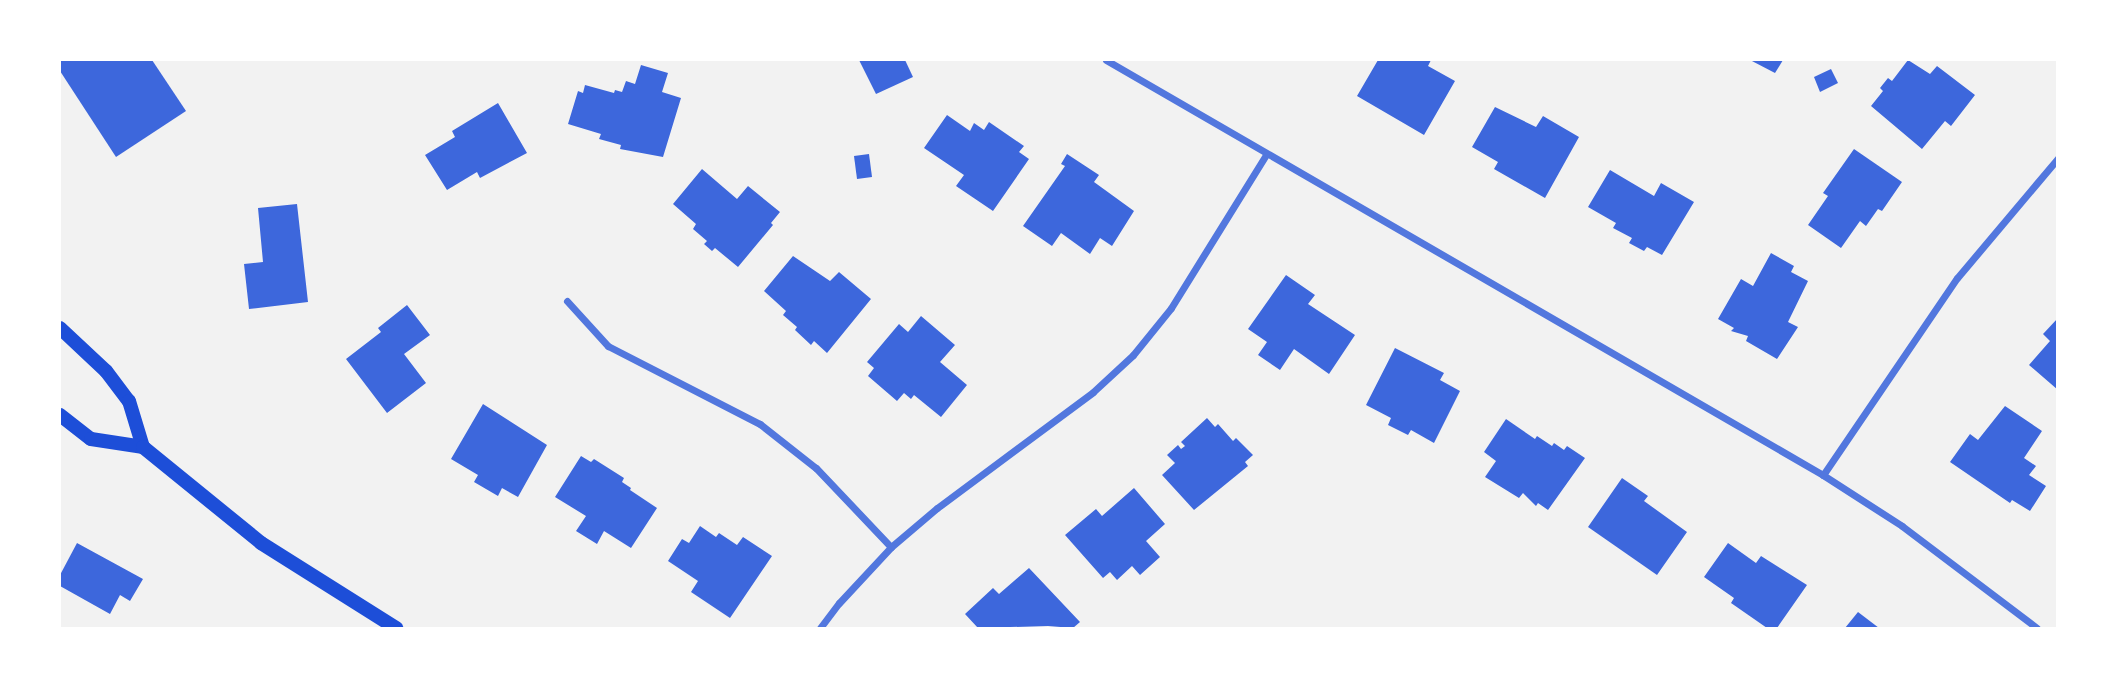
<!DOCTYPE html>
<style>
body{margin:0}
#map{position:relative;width:2117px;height:688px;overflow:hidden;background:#f2f2f2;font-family:"IBM Plex Sans",sans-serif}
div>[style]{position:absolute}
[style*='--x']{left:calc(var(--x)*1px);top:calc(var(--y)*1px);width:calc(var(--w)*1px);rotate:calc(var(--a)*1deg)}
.building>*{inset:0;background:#3d67dc}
.minor>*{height:7px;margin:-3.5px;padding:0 3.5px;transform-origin:3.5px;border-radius:3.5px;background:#5277de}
.secondary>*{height:14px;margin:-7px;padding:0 7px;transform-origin:7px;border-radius:7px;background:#1d4ed8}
span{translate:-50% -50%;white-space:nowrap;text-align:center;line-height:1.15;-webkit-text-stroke:7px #fff;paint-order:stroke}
.frame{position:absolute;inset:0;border:61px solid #fff;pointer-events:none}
</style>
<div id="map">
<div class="building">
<div style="clip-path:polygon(60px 60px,152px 60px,186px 111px,116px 157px,60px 71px)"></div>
<div style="clip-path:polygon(859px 60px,905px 60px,913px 77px,876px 94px)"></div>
<div style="clip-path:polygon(1378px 60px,1431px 60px,1428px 66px,1455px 81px,1424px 135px,1357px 96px)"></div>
<div style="clip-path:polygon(1750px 60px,1783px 60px,1775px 73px)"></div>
<div style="clip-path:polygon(1908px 60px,1930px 74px,1937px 66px,1975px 95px,1951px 126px,1945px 121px,1922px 149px,1871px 106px,1883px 91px,1880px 88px,1888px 78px,1892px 81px)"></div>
<div style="clip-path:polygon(641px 65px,668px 73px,662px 92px,681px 98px,663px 157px,620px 149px,621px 145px,599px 139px,601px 134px,568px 124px,578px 91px,583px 93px,585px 85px,614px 93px,615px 90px,622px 92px,626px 81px,635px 84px)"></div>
<div style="clip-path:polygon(1831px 69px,1838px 83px,1820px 92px,1814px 77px)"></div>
<div style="clip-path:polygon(498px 103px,527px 153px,480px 178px,477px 172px,447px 190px,425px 155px,455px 137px,452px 131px)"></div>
<div style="clip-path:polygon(1495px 107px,1536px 127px,1543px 116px,1579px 137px,1545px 198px,1494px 169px,1498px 162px,1472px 147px)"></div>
<div style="clip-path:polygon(947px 115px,970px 131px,974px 123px,984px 130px,989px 122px,1024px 146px,1019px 152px,1029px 159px,993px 211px,956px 186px,964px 175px,924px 148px)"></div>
<div style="clip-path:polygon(1854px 149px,1902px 182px,1882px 211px,1878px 209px,1866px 226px,1860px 221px,1841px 248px,1808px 225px,1828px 196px,1823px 193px)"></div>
<div style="clip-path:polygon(869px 154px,872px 177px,857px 179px,854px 156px)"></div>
<div style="clip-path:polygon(1067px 154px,1099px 175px,1094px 182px,1134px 211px,1112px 246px,1100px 238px,1090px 254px,1061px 233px,1052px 246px,1023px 226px,1065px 166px,1061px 164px)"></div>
<div style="clip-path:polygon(702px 169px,737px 199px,748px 186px,780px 212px,771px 223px,773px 225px,738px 267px,715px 248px,712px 251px,704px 244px,707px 241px,693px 229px,696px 224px,673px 204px)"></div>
<div style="clip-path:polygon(1610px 170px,1654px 196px,1661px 183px,1694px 202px,1662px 255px,1647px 247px,1644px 251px,1629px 243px,1632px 238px,1613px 228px,1616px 223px,1588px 207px)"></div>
<div style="clip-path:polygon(297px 204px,308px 302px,249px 309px,244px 264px,263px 262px,258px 208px)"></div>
<div style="clip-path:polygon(1771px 253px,1794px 266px,1791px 272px,1808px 281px,1788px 322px,1798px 327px,1777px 359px,1746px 341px,1748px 336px,1731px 331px,1734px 328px,1718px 319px,1741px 279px,1753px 286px)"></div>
<div style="clip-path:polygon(793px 256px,830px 281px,839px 272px,871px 299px,827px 353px,814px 341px,811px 345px,795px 330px,797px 327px,783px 315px,786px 311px,764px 291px)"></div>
<div style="clip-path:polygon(1286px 275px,1315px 295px,1308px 304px,1355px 335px,1329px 374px,1294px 349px,1280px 370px,1258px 355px,1267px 342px,1248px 329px)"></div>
<div style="clip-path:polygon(407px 305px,430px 335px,404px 354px,426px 383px,387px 413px,346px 359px,381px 332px,378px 328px)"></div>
<div style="clip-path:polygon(921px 316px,955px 345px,940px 362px,967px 385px,941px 417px,914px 395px,911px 399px,904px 393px,897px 401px,868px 376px,874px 368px,867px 362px,899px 324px,908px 332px)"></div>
<div style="clip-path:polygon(2058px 318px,2058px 390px,2029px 365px,2050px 341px,2043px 334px)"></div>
<div style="clip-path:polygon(1395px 348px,1444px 373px,1440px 380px,1460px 391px,1434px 443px,1411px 430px,1408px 435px,1388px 425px,1391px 418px,1366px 405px)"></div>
<div style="clip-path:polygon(483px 404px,547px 445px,518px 497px,502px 488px,498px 496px,474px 482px,478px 475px,451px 459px)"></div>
<div style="clip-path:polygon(2005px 406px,2042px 431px,2024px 458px,2036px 466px,2029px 475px,2046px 486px,2030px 511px,2012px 500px,2010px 503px,1950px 462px,1970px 434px,1978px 440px)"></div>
<div style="clip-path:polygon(1207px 418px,1215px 427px,1218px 424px,1233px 441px,1236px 438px,1253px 455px,1245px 462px,1248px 466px,1194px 510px,1162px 475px,1175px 463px,1167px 455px,1178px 445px,1181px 449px,1185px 446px,1181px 442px)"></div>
<div style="clip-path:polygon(1506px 419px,1535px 439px,1537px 436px,1552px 446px,1554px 443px,1564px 450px,1567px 446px,1585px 458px,1548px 510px,1538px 503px,1536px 506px,1523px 493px,1519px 498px,1485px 477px,1496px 461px,1484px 452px)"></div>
<div style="clip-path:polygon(581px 456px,591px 462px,594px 459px,624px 478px,622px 482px,631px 488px,630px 490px,657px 508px,631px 548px,604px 531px,597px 544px,576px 531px,586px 516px,555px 497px)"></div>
<div style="clip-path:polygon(1622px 478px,1648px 496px,1644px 501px,1687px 532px,1657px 575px,1588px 527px)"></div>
<div style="clip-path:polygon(1134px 488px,1165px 524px,1146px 541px,1160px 557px,1140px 575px,1132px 566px,1117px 580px,1110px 572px,1103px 578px,1065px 535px,1096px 509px,1102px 516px)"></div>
<div style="clip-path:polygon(700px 526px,716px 537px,719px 533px,737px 545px,743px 537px,772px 556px,730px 618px,691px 592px,698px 581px,668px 561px,682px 539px,689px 543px)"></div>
<div style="clip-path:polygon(77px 543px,143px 579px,130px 601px,120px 595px,110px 614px,60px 586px,60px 575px)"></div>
<div style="clip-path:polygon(1728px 543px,1756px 563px,1761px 556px,1807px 585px,1777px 628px,1767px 628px,1731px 603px,1734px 598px,1704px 577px)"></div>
<div style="clip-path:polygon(1029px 568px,1080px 622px,1073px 628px,1048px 626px,978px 628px,965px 614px,993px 588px,999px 594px)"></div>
<div style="clip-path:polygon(1858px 612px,1879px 628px,1845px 628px)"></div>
</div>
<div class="minor">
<div style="--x:1106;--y:60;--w:828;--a:30.06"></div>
<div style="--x:1823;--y:475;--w:94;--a:32.8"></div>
<div style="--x:1902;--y:526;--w:169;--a:37.1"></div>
<div style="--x:567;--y:301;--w:61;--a:47.7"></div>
<div style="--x:608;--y:346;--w:171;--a:27.2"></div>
<div style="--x:760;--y:424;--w:71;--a:38.2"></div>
<div style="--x:816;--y:468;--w:109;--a:46.5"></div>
<div style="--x:1823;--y:475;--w:238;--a:-55.8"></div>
<div style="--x:1957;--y:278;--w:157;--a:-49.9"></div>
<div style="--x:820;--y:628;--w:31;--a:-53"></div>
<div style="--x:839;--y:603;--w:76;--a:-47.1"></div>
<div style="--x:891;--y:547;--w:60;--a:-40.3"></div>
<div style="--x:937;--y:508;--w:194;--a:-36.6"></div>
<div style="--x:1093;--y:392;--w:54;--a:-42.8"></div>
<div style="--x:1133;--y:355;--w:60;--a:-51"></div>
<div style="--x:1171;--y:308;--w:180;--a:-58.2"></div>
</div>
<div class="secondary">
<div style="--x:60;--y:328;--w:63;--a:43.1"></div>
<div style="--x:106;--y:371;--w:38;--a:53"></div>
<div style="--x:129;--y:401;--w:48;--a:73.1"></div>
<div style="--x:60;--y:415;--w:39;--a:38"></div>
<div style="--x:91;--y:439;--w:53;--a:8.7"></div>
<div style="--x:143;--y:447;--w:152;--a:39.1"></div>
<div style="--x:261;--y:543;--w:160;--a:32.2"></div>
</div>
<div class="frame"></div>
</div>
